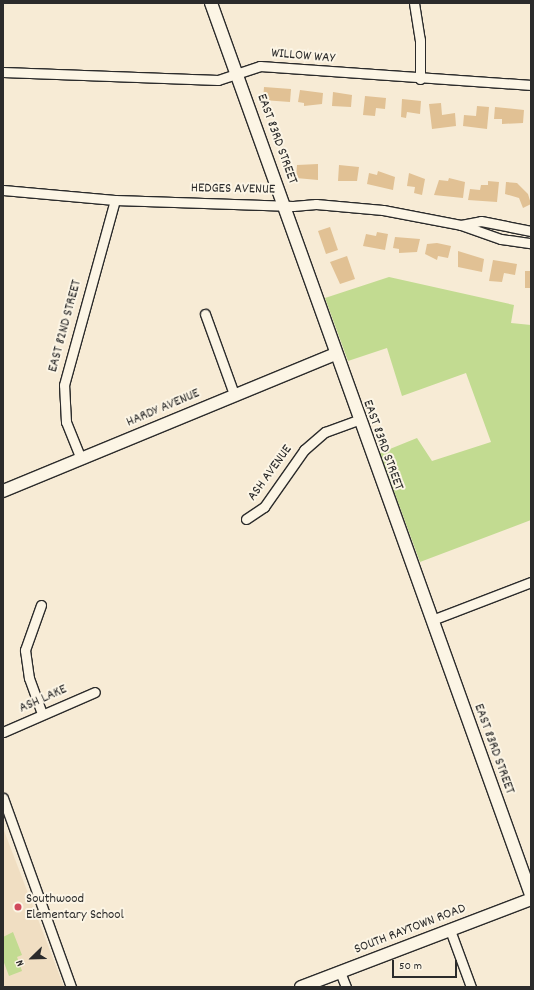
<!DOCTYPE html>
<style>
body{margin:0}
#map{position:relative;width:534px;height:990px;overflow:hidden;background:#f7ebd5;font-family:Dekko,sans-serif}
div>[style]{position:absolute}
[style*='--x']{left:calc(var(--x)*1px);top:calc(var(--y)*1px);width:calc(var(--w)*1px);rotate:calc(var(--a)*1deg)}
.built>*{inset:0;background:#f0dec2}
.green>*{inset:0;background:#c2db91}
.building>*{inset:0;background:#e1c194}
.roads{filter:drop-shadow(1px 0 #2b2b2b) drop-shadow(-1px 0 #2b2b2b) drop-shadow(0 1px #2b2b2b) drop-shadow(0 -1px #2b2b2b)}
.street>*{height:9px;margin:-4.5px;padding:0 4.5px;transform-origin:4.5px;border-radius:4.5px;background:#fcf5e5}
.secondary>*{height:12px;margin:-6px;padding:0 6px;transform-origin:6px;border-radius:6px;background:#fcf5e5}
.dots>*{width:11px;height:11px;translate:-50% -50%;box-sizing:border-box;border:2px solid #fcf5e5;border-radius:50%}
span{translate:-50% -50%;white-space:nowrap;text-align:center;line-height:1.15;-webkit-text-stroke:4px #fcf5e5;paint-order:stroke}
.street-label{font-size:14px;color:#2b2b2b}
.poi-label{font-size:14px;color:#2b2b2b}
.left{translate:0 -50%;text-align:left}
.frame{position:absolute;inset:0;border:4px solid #2b2b2b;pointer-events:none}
.north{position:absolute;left:12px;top:938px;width:40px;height:40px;-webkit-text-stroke:3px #fcf5e5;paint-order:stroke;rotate:247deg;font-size:11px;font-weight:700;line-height:16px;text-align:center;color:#2b2b2b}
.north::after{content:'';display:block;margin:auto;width:14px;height:18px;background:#2b2b2b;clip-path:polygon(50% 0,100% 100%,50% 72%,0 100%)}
.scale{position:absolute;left:392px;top:960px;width:65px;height:18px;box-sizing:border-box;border:2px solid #2b2b2b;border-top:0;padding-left:5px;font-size:12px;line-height:14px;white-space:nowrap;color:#2b2b2b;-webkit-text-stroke:3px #fcf5e5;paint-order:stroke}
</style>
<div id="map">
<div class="built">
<div style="clip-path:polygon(3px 828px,64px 987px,3px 987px)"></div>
</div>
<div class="green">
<div style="clip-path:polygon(389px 277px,514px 305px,511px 323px,531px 325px,531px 520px,420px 562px,380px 453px,417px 438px,432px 461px,491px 442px,466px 373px,402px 396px,387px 348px,348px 361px,325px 298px)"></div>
<div style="clip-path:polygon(13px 932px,22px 955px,17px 957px,22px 971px,9px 976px,3px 960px,3px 937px)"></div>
</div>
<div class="building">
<div style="clip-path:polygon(264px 87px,291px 89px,290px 102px,263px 100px)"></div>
<div style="clip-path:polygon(300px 90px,323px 93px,322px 104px,304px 106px,304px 103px,298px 102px)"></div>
<div style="clip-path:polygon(333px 92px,352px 95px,351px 107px,332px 106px)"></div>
<div style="clip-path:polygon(365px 96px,386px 98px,385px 109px,376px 108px,375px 116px,363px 115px)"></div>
<div style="clip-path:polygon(402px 99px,421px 101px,420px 114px,407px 112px,406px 118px,401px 117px)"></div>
<div style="clip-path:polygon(441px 103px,442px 115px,455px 113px,456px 126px,432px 129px,429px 104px)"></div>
<div style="clip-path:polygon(477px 106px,489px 107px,487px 129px,463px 126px,464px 115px,476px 116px)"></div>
<div style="clip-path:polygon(495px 107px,524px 110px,523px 123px,502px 124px,502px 119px,494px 119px)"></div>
<div style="clip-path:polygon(318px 164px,318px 180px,296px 178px,297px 165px)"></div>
<div style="clip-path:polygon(339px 165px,359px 167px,357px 181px,338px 181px)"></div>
<div style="clip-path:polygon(378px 171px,395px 177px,393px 190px,367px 184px,369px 173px,377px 175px)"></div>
<div style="clip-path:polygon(409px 173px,425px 179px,422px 195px,414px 193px,415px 187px,407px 186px)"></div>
<div style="clip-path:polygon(449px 178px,465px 182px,463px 198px,434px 195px,439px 180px,448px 181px)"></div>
<div style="clip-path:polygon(488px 181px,499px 182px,497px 202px,468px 200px,470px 189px,480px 190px,481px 185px,488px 185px)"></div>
<div style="clip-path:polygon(506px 182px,517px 183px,528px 194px,531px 204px,523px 208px,519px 198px,505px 194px)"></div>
<div style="clip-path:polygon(330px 227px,338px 250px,326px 254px,318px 231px)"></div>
<div style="clip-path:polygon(377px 232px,388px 234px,385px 250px,363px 246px,366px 234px,376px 236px)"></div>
<div style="clip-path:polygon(395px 237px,420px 239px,417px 252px,399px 253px,399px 249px,393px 248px)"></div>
<div style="clip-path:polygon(437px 243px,451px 246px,448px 258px,438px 256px,437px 260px,425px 254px,427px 244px)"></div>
<div style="clip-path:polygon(458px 251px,484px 259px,482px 272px,458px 267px)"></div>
<div style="clip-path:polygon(347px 256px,355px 279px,340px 284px,330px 262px)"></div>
<div style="clip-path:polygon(493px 260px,517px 264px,515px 275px,504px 273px,502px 282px,489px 281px)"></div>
<div style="clip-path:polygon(525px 271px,531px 271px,531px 288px,525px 288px)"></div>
</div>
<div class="roads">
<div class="street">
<div style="--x:414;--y:3;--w:37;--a:81"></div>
<div style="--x:420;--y:40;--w:39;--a:90"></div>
<div style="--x:3;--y:72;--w:215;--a:2.1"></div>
<div style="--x:218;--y:80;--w:44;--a:-18.4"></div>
<div style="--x:260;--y:66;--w:272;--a:4"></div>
<div style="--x:3;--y:190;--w:112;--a:5.1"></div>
<div style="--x:115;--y:200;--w:178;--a:1.9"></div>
<div style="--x:293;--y:206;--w:23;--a:-5"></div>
<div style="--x:316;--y:204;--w:67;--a:5.1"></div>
<div style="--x:383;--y:210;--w:79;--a:10.9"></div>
<div style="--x:461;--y:225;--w:42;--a:19.3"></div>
<div style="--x:501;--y:239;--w:30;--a:8"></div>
<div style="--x:461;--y:225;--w:20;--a:-11"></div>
<div style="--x:481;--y:221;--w:51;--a:11.3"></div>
<div style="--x:205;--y:314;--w:85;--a:70.1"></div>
<div style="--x:81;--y:459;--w:40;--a:-112"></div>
<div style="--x:66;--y:422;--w:37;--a:-93"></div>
<div style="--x:64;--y:385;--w:192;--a:-74.6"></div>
<div style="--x:246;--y:519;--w:22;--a:-34"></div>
<div style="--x:264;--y:507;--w:70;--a:-54.9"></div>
<div style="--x:304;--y:450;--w:28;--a:-41"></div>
<div style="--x:325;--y:432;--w:35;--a:-20"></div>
<div style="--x:41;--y:605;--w:48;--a:109.6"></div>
<div style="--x:25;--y:650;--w:28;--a:82"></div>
<div style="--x:29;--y:678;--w:37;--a:70"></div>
<div style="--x:432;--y:620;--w:106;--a:-21"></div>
<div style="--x:3;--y:732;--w:100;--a:-23.5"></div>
<div style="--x:3;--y:798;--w:201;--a:70.2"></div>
<div style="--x:450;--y:930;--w:61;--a:69.8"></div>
<div style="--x:340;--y:972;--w:16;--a:68"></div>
</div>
<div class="secondary">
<div style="--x:211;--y:3;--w:948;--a:70.26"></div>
<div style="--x:3;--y:491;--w:360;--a:-22.4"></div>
<div style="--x:301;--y:987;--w:246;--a:-20.9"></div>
</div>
</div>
<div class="dots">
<div style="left:18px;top:907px;background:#d1495b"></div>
</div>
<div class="street-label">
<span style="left:303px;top:56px;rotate:5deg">WILLOW WAY</span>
<span style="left:277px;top:139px;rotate:70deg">EAST 83RD STREET</span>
<span style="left:233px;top:189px;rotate:1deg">HEDGES AVENUE</span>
<span style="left:65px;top:326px;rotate:-75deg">EAST 82ND STREET</span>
<span style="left:163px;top:408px;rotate:-23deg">HARDY AVENUE</span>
<span style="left:383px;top:445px;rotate:70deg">EAST 83RD STREET</span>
<span style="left:270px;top:473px;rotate:-54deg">ASH AVENUE</span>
<span style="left:43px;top:699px;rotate:-24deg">ASH LAKE</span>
<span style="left:494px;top:749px;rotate:70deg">EAST 83RD STREET</span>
<span style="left:410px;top:929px;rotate:-21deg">SOUTH RAYTOWN ROAD</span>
</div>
<div class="poi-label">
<span class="left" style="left:26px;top:907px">Southwood<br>Elementary School</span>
</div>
<div class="frame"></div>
<div class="north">N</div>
<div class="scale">50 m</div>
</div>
